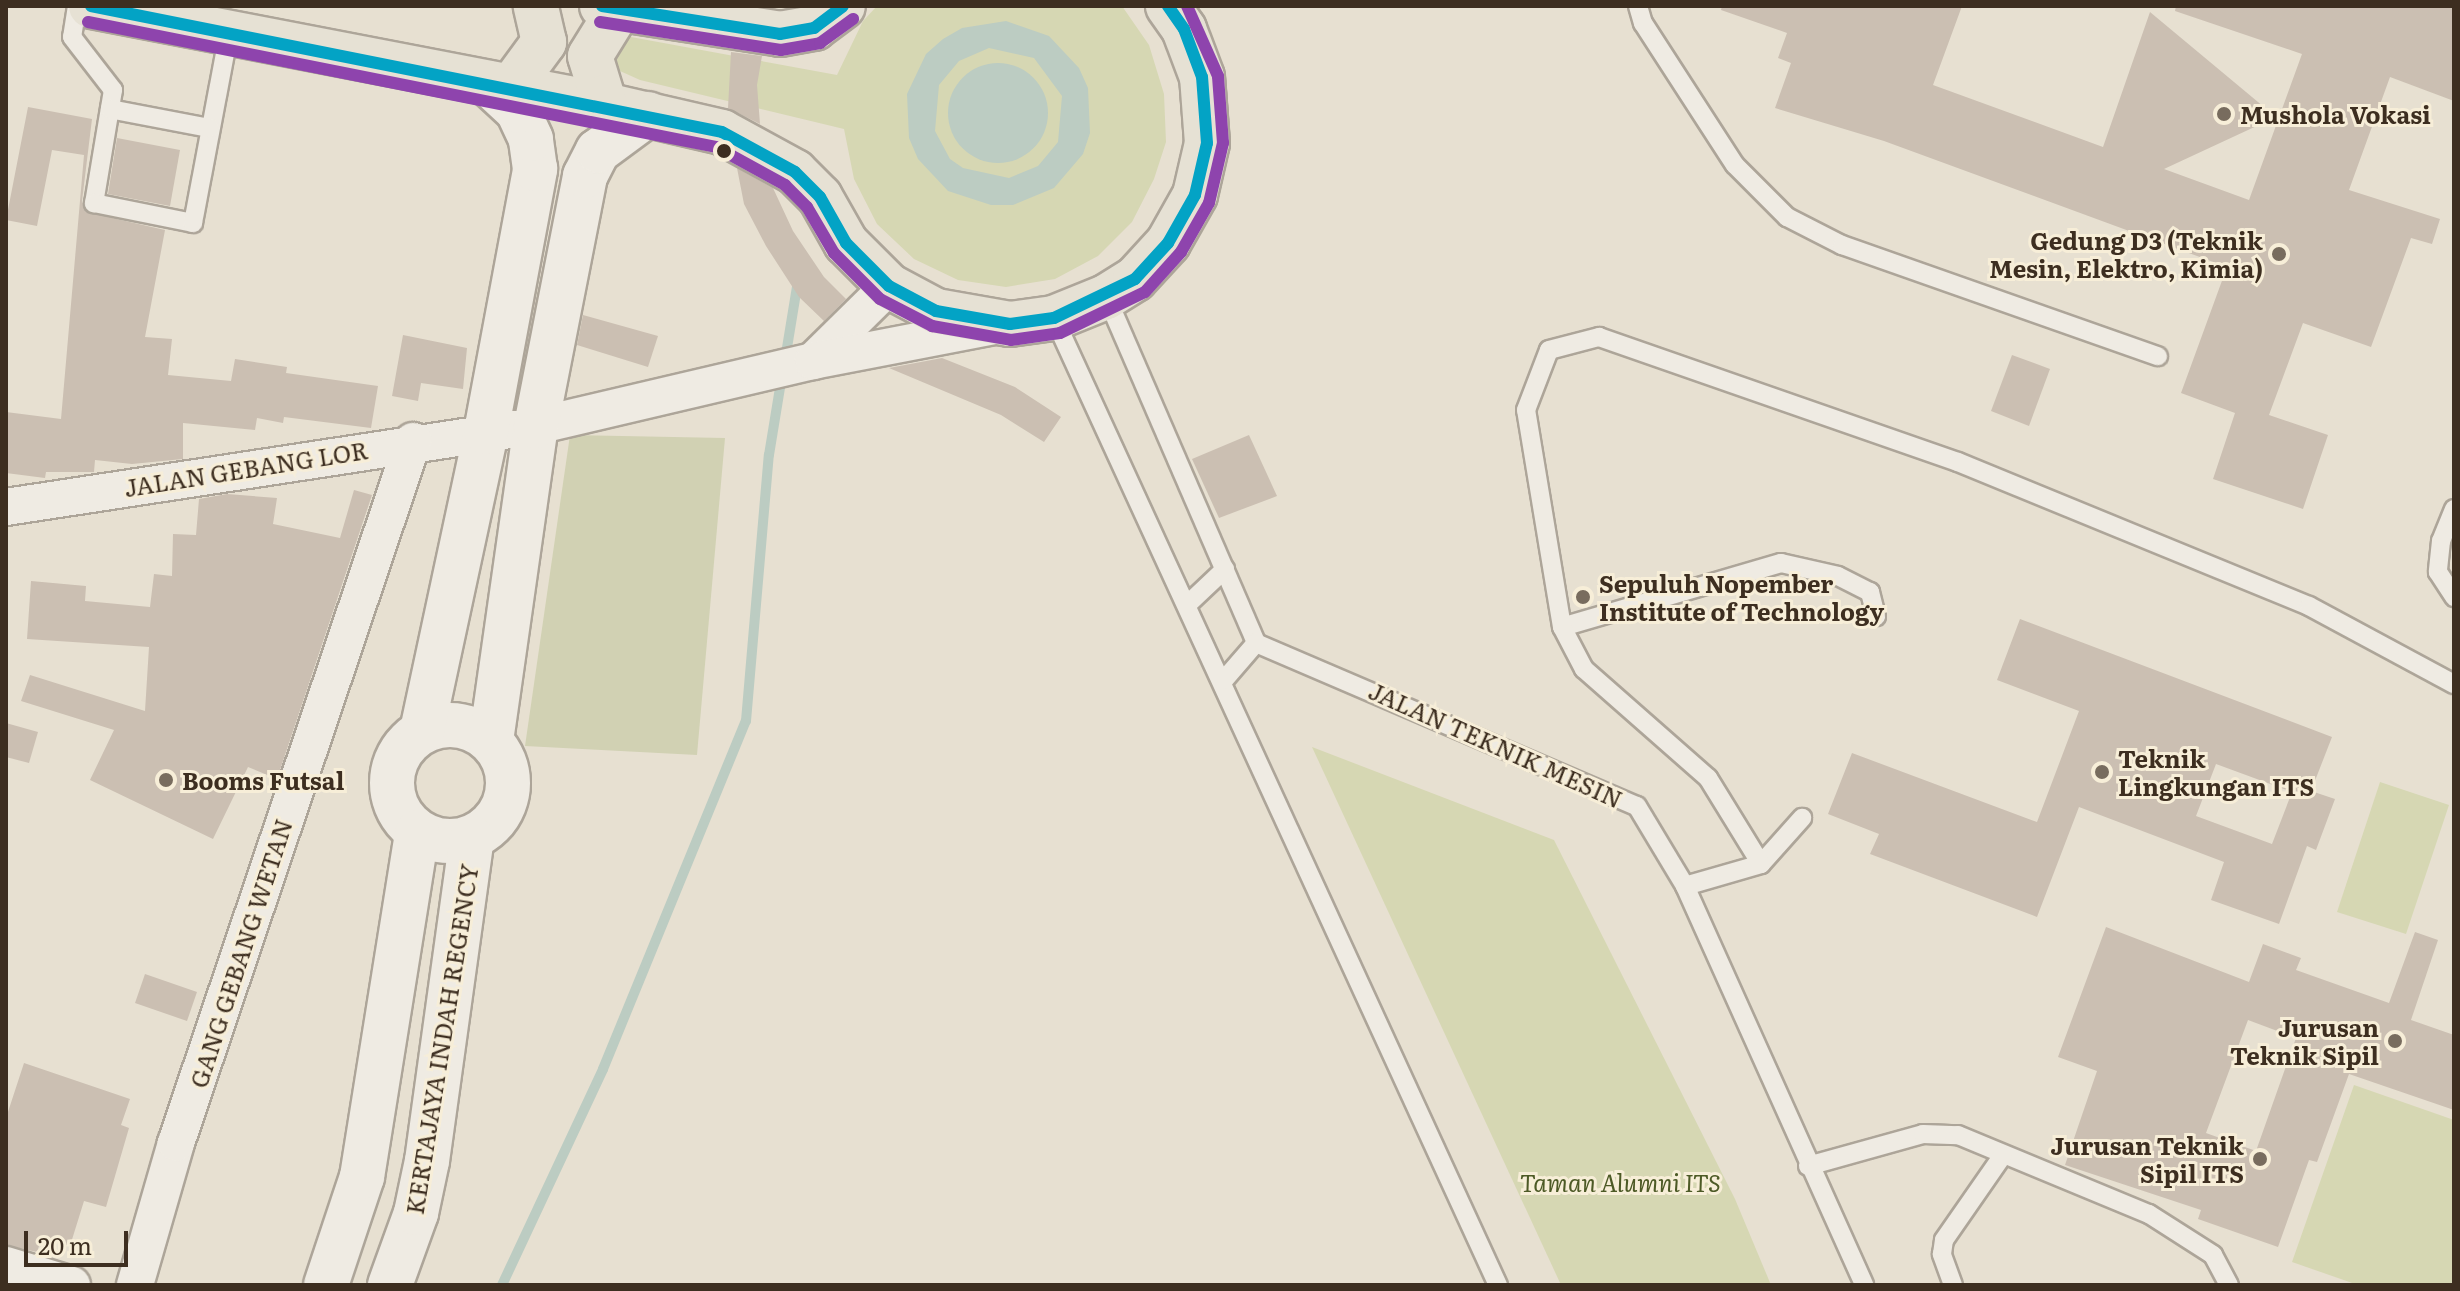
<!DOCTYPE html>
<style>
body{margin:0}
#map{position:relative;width:2460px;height:1291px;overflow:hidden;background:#e7e0d1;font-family:Literata,serif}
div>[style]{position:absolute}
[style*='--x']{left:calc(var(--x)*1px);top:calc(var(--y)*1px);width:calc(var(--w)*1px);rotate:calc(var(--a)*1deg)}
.green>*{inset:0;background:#d6d7b3}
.cemetery>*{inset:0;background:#d1d1b3}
.water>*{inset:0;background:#bcccc2}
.round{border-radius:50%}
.stream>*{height:10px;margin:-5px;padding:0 5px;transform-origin:5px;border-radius:5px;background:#bcccc2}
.building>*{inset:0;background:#cbbfb2}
.roads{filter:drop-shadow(2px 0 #ada599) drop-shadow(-2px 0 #ada599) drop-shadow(0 2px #ada599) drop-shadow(0 -2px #ada599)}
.lane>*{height:18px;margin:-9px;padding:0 9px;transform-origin:9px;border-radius:9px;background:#efebe3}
.street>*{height:36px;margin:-18px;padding:0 18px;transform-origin:18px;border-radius:18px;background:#efebe3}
.secondary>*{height:44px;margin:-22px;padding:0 22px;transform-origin:22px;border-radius:22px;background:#efebe3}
.secondary>.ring{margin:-22px;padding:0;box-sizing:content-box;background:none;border:44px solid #efebe3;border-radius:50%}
.primary>*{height:44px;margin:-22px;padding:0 22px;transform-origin:22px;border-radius:22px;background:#e6e1d4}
.bus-1>*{height:12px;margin:-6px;padding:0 6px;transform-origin:6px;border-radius:6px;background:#03a3c5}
.bus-2>*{height:12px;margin:-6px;padding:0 6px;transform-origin:6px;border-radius:6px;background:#8e44ad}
.dots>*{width:22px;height:22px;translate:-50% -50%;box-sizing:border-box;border:4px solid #f7eed8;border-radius:50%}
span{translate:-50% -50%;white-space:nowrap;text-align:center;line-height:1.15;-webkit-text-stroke:6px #f7eed8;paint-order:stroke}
.poi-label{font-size:24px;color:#3d2e20;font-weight:700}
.left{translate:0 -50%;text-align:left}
.right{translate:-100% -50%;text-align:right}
.street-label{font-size:24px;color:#3d2e20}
.park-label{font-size:24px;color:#4d5a26;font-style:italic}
.frame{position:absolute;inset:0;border:8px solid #3d2e20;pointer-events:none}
.scale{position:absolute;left:24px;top:1231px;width:104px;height:36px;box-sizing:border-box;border:4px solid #3d2e20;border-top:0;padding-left:10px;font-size:24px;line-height:28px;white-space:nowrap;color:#3d2e20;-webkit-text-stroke:6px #f7eed8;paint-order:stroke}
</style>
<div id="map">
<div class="green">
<div style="clip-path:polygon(877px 6px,1122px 6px,1149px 45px,1164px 94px,1166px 142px,1154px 179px,1132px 222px,1098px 256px,1055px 279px,1006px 287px,958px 280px,914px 259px,877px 224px,854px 179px,844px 129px,640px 80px,620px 71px,612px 59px,618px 42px,631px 37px,837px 75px,863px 21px)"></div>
<div style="clip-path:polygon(1312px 747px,1554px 840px,1735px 1199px,1771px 1285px,1561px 1285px)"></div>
<div style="clip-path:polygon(2380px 782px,2449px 805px,2406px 934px,2337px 912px)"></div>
<div style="clip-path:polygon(2354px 1085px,2454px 1120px,2454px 1285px,2358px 1285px,2292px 1262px)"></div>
</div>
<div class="cemetery">
<div style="clip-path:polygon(570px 435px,725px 438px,697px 755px,525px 746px)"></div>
</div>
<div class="water">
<div style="clip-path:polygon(evenodd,1006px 21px,1049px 36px,1079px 68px,1088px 88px,1090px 133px,1083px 154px,1054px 188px,1013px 205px,991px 205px,948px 191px,918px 159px,909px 138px,907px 94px,926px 54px,943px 39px,962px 28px,1006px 21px,989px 48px,1034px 58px,1062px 96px,1058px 142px,1038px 166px,1009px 178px,963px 168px,950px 159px,935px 131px,939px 85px,959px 61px,989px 48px)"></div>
<div class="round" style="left:948px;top:63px;width:100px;height:100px"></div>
</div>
<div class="stream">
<div style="--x:785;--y:360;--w:80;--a:-80.7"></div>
<div style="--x:502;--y:1285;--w:238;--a:-64.9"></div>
<div style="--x:603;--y:1069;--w:376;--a:-67.7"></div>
<div style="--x:746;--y:721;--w:267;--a:-85.1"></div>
<div style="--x:769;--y:455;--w:80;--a:-80.7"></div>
</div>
<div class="building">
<div style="clip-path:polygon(1722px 6px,1962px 6px,1933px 85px,2103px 147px,2150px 12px,2276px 117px,2164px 169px,2249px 200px,2302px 54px,2175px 11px,2176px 6px,2454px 6px,2454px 101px,2390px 77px,2349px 190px,2440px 219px,2432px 244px,2411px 238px,2371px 347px,2303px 323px,2269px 415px,2328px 435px,2303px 509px,2213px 479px,2235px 413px,2181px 393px,2227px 267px,1884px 141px,1775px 108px,1791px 63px,1778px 58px,1787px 33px,1721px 10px)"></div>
<div style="clip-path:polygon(731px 52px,762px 56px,757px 85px,760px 124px,728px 108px)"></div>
<div style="clip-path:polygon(28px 107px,92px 119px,82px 201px,86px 212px,165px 230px,145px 337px,172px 339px,168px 375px,231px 381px,235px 359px,287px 367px,286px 373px,378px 386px,371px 428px,284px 417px,283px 423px,257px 418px,255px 430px,183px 423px,183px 459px,132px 464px,95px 460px,94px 472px,46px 472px,45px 478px,6px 473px,6px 412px,61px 419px,84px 155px,52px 150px,37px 226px,6px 220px)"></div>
<div style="clip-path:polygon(117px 138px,180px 150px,170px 206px,108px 194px)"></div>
<div style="clip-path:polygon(737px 168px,773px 188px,793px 231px,824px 277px,846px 299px,824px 321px,799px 297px,766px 246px,744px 204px)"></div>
<div style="clip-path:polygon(583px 315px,658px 336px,648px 367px,577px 345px)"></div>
<div style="clip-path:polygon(403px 335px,467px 348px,463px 389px,421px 383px,418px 401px,392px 396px)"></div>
<div style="clip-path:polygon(2012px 355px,2050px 369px,2029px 426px,1991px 411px)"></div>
<div style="clip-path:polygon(942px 358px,1015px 387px,1061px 417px,1044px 442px,1001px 415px,889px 368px)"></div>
<div style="clip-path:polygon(1249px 435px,1277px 496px,1219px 518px,1192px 459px)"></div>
<div style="clip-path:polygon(354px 490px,372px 495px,277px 779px,248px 767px,213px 839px,90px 780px,114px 730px,21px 701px,30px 675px,145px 711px,149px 647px,27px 639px,31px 581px,86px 586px,85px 601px,150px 607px,154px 574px,172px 576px,173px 534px,196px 535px,199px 499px,227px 494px,277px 498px,273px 524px,340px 538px)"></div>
<div style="clip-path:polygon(evenodd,2020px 619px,2332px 737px,2311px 791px,2335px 799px,2316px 850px,2307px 846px,2279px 924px,2211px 900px,2224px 862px,2079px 807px,2037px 917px,1870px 854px,1879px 834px,1828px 814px,1852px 753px,2037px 822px,2079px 711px,1997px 680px,2020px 619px,2216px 764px,2292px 792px,2272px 844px,2196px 816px,2216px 764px)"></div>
<div style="clip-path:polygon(6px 723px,38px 732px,29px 763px,6px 757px)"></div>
<div style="clip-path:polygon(evenodd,2106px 927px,2249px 982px,2263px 944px,2301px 958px,2296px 970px,2389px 1003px,2415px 932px,2438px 940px,2411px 1020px,2454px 1035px,2454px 1110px,2349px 1074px,2317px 1162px,2309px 1160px,2278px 1247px,2198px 1219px,2201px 1210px,2065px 1165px,2097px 1071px,2058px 1057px,2106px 927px,2248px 1020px,2296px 1038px,2256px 1151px,2206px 1133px,2248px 1020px)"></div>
<div style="clip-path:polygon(145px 974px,197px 992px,187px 1021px,135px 1003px)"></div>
<div style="clip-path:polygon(24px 1063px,130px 1099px,121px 1125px,129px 1128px,106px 1207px,84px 1201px,70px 1246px,42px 1237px,37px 1252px,6px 1245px,6px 1118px)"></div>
</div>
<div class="roads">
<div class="lane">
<div style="--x:77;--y:6;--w:31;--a:99"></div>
<div style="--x:72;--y:37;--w:67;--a:52.3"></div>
<div style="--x:113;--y:90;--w:115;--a:99.5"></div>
<div style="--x:94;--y:203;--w:101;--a:11.4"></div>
<div style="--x:193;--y:223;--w:193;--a:-79.3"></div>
<div style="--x:1638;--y:6;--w:18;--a:74"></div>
<div style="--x:1643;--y:23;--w:169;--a:57.1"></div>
<div style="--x:1735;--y:165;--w:74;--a:45"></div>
<div style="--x:1787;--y:217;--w:62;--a:27"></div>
<div style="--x:1842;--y:245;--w:335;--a:19.4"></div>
<div style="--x:110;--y:109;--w:102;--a:10.8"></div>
<div style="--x:1107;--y:298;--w:376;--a:66.6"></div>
<div style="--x:1256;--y:643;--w:414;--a:23.2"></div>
<div style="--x:1637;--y:806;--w:93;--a:59"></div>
<div style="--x:1685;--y:886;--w:437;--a:65.8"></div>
<div style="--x:1054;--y:318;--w:1064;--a:65.34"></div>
<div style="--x:2454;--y:509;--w:35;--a:112"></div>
<div style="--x:2441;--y:541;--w:31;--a:96"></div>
<div style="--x:2438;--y:572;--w:30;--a:57"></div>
<div style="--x:1188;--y:604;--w:51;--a:-43.4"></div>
<div style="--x:1562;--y:627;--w:228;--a:-16.3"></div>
<div style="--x:1781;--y:563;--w:58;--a:12.8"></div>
<div style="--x:1838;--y:576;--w:36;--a:27"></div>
<div style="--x:1870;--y:592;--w:25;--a:76"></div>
<div style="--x:1224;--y:680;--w:49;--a:-49.1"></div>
<div style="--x:1761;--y:864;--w:62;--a:-48.3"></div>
<div style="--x:1685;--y:886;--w:79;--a:-16.1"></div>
<div style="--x:1761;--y:864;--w:101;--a:-121.6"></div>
<div style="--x:1708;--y:778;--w:165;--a:-138.7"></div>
<div style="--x:1584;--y:669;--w:47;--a:-117.6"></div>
<div style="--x:1562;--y:627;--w:220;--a:-99.4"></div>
<div style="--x:1526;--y:410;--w:64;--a:-69"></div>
<div style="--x:1549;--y:350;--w:52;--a:-14.6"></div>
<div style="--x:1599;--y:337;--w:380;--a:19.2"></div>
<div style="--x:1958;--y:462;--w:379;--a:22.3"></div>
<div style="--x:2309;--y:606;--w:165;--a:28.3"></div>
<div style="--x:1808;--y:1166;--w:119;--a:-15.5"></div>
<div style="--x:1923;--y:1134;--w:35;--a:2"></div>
<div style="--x:1958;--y:1135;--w:207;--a:22.5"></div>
<div style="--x:2149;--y:1214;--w:76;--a:32.6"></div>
<div style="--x:2213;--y:1255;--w:34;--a:62"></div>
<div style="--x:1953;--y:1285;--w:33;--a:-110"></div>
<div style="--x:1942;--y:1254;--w:14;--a:-82"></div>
<div style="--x:1944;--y:1240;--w:103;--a:-55.2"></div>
</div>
<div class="street">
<div style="--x:813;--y:361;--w:107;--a:-44.6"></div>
<div style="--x:6;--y:507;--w:536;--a:-8.69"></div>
<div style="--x:536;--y:426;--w:285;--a:-13.2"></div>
<div style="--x:813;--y:361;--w:185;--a:-10.9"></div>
<div style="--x:6;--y:1265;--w:69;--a:16.9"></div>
<div style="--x:135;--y:1285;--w:148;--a:-73.9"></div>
<div style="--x:176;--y:1143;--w:741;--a:-71.34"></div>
</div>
<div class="secondary">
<div class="ring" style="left:392px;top:725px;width:72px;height:72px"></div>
<div style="--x:422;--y:731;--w:306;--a:-77.9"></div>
<div style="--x:486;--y:432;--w:268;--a:-79.4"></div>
<div style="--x:535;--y:169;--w:30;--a:-98"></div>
<div style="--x:531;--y:139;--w:31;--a:-115"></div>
<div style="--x:518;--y:111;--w:41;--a:-137"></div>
<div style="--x:491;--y:741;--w:318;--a:-81.9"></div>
<div style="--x:536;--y:426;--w:255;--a:-78.9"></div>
<div style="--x:585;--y:176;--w:28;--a:-63"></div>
<div style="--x:598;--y:151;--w:62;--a:-36.5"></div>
<div style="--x:326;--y:1285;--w:114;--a:-71.6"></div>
<div style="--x:362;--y:1177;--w:349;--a:-80.9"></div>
<div style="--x:390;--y:1285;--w:77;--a:-70.1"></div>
<div style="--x:416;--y:1213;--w:53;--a:-78.1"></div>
<div style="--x:427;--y:1161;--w:326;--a:-82.1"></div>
</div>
<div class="primary">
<div style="--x:91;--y:6;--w:523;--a:10.9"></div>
<div style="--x:605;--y:105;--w:120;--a:13"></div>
<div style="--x:722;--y:132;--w:83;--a:28.7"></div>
<div style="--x:795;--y:172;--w:35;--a:45"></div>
<div style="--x:820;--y:197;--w:53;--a:60.5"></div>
<div style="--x:846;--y:243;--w:61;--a:45"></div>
<div style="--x:889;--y:286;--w:53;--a:28"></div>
<div style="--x:936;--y:311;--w:75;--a:10"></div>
<div style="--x:1010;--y:324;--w:44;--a:-7.8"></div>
<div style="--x:1054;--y:318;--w:56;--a:-22"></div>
<div style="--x:1106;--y:297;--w:34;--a:-32"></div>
<div style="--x:1135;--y:279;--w:49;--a:-47.5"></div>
<div style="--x:1168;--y:243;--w:55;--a:-60.6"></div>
<div style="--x:1195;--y:195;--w:53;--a:-77"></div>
<div style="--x:1207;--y:143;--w:66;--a:-94.3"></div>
<div style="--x:1202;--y:77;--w:51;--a:-110.6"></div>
<div style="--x:1184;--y:29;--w:28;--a:-125"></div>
<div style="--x:602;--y:6;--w:180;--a:8.9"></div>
<div style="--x:780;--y:34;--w:35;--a:-10"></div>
<div style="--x:814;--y:28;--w:36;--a:-37"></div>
<div style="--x:511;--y:87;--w:56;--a:-53.7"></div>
<div style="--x:544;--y:42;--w:37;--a:-103"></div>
<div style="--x:605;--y:105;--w:51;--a:-107"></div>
<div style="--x:590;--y:56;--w:55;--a:-58.3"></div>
</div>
</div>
<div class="bus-1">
<div style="--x:91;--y:6;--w:643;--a:11.29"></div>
<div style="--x:722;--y:132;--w:83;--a:28.7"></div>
<div style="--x:795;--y:172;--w:35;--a:45"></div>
<div style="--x:820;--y:197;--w:53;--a:60.5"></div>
<div style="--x:846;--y:243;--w:61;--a:45"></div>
<div style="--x:889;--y:286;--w:53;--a:28"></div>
<div style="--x:936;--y:311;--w:75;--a:10"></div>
<div style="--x:1010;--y:324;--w:44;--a:-7.8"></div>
<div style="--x:1054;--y:318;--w:90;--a:-25.7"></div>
<div style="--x:1135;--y:279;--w:49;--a:-47.5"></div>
<div style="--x:1168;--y:243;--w:55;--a:-60.6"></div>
<div style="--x:1195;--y:195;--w:53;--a:-77"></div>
<div style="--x:1207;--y:143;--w:66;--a:-94.3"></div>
<div style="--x:1202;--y:77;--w:51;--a:-110.6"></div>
<div style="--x:1184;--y:29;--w:28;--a:-125"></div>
<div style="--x:602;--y:6;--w:180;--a:8.9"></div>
<div style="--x:780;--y:34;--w:35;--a:-10"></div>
<div style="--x:814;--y:28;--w:36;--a:-37"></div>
</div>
<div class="bus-2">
<div style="--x:88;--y:22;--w:640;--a:11.26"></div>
<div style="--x:716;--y:147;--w:79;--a:28.8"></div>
<div style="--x:785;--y:185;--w:31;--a:45"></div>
<div style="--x:807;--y:207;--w:53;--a:59.6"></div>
<div style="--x:834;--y:253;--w:65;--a:45"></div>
<div style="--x:880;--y:299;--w:59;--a:27.4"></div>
<div style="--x:932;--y:326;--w:80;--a:10"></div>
<div style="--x:1011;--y:340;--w:49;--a:-8.1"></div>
<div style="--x:1060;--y:333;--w:94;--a:-25.8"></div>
<div style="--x:1145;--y:292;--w:54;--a:-48"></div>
<div style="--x:1181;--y:252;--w:56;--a:-60.3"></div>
<div style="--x:1209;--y:203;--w:62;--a:-76.9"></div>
<div style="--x:1223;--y:143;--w:67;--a:-94.3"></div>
<div style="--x:1218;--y:76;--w:77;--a:-113.9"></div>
<div style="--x:600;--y:22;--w:183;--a:8.8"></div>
<div style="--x:781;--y:50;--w:40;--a:-10"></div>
<div style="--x:820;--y:43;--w:41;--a:-36"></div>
</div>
<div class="dots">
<div style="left:2224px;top:114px;background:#786c5e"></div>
<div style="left:724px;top:151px;background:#3d2e20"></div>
<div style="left:2279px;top:254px;background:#786c5e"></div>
<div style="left:1583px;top:597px;background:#786c5e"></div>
<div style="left:2102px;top:772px;background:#786c5e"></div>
<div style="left:166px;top:780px;background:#786c5e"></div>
<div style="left:2395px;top:1041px;background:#786c5e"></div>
<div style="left:2260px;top:1159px;background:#786c5e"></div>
</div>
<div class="poi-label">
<span class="left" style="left:2240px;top:114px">Mushola Vokasi</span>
<span class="right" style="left:2263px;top:254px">Gedung D3 (Teknik<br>Mesin, Elektro, Kimia)</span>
<span class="left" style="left:1599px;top:597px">Sepuluh Nopember<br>Institute of Technology</span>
<span class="left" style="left:2118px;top:772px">Teknik<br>Lingkungan ITS</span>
<span class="left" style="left:182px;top:780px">Booms Futsal</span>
<span class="right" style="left:2379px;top:1041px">Jurusan<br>Teknik Sipil</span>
<span class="right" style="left:2244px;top:1159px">Jurusan Teknik<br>Sipil ITS</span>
</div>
<div class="street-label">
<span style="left:246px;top:468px;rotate:-9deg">JALAN GEBANG LOR</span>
<span style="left:1496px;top:744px;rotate:24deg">JALAN TEKNIK MESIN</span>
<span style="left:240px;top:953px;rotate:-72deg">GANG GEBANG WETAN</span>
<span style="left:441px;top:1039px;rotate:-81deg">KERTAJAYA INDAH REGENCY</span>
</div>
<div class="park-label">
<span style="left:1620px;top:1182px">Taman Alumni ITS</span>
</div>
<div class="frame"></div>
<div class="scale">20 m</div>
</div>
